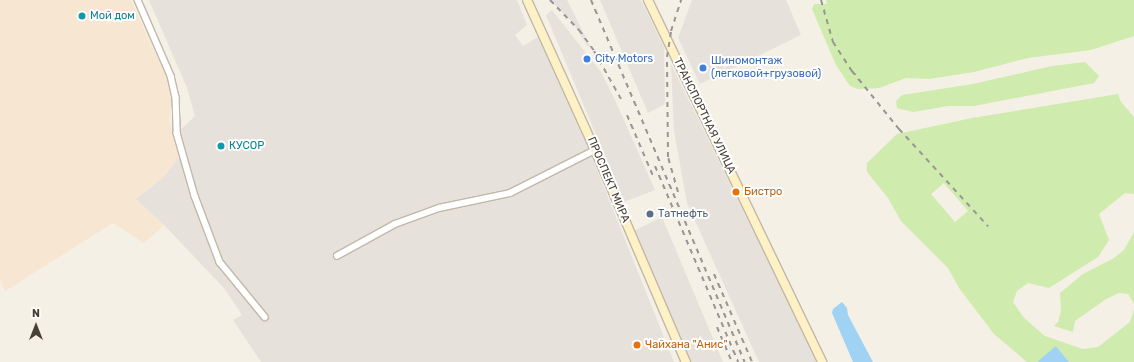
<!DOCTYPE html>
<meta charset="utf-8">
<style>
body{margin:0}
#map{position:relative;width:1134px;height:362px;overflow:hidden;background:#f4f0e6;font-family:Rubik,sans-serif}
div>[style]{position:absolute}
[style*='--x']{left:calc(var(--x)*1px);top:calc(var(--y)*1px);width:calc(var(--w)*1px);rotate:calc(var(--a)*1deg)}
.commercial>*{inset:0;background:#f7e6d1}
.industrial>*{inset:0;background:#e6e1db}
.green>*{inset:0;background:#cfebad}
.water>*{inset:0;background:#a0d2f4}
.roads{filter:drop-shadow(1px 0 #c0b8a8) drop-shadow(-1px 0 #c0b8a8) drop-shadow(0 1px #c0b8a8) drop-shadow(0 -1px #c0b8a8)}
.street>*{height:5.5px;margin:-2.75px;padding:0 2.75px;transform-origin:2.75px;border-radius:2.75px;background:#fff}
.secondary>*{height:8px;margin:-4px;padding:0 4px;transform-origin:4px;border-radius:4px;background:#fff1c6}
.rail>*{height:2px;margin-top:-1px;transform-origin:0;background:repeating-linear-gradient(90deg,#969696 0 5px,transparent 0 10px)}
.dots>*{width:11px;height:11px;translate:-50% -50%;box-sizing:border-box;border:2px solid #fff;border-radius:50%}
span{translate:-50% -50%;white-space:nowrap;text-align:center;line-height:1.15;-webkit-text-stroke:4px #fff;paint-order:stroke}
.culture-label{font-size:11px;color:#0d838f}
.left{translate:0 -50%;text-align:left}
.shop-label{font-size:11px;color:#366cbe}
.street-label{font-size:11px;color:#474035}
.food-label{font-size:11px;color:#c56008}
.service-label{font-size:11px;color:#4e5e75}
.north{position:absolute;left:16px;top:306px;width:40px;height:40px;-webkit-text-stroke:3px #fff;paint-order:stroke;rotate:0deg;font-size:11px;font-weight:700;line-height:16px;text-align:center;color:#474035}
.north::after{content:'';display:block;margin:auto;width:14px;height:18px;background:#474035;clip-path:polygon(50% 0,100% 100%,50% 72%,0 100%)}
</style>
<div id="map">
<div class="commercial">
<div style="clip-path:polygon(0 0,131px 0,167px 79px,173px 99px,169px 120px,181px 155px,163px 178px,136px 199px,164px 225px,144px 243px,113px 223px,5px 291px,0 280px)"></div>
</div>
<div class="industrial">
<div style="clip-path:polygon(149px 0,517px 0,527px 25px,515px 35px,523px 46px,538px 37px,590px 152px,674px 362px,261px 362px,233px 320px,242px 315px,224px 288px,164px 225px,136px 199px,163px 178px,181px 155px,174px 136px,195px 116px,187px 88px)"></div>
<div style="clip-path:polygon(550px 0,567px 0,590px 46px,588px 47px,573px 23px)"></div>
<div style="clip-path:polygon(600px 0,641px 0,664px 47px,665px 104px,648px 113px)"></div>
<div style="clip-path:polygon(692px 0,786px 0,801px 35px,700px 84px,678px 38px)"></div>
<div style="clip-path:polygon(552px 10px,601px 72px,616px 102px,655px 190px,624px 202px,546px 15px)"></div>
<div style="clip-path:polygon(671px 64px,710px 143px,817px 362px,759px 362px,687px 203px,674px 131px)"></div>
<div style="clip-path:polygon(662px 217px,720px 355px,723px 362px,688px 362px,634px 231px)"></div>
</div>
<div class="green">
<div style="clip-path:polygon(826px 0,1134px 0,1134px 36px,1091px 50px,1028px 58px,974px 72px,929px 79px,906px 78px,879px 88px,858px 89px,850px 86px,836px 65px,812px 9px,814px 4px,827px 4px)"></div>
<div style="clip-path:polygon(1085px 62px,1099px 76px,1094px 83px,974px 106px,948px 106px,913px 112px,897px 108px,896px 101px,902px 95px,973px 84px,1052px 66px)"></div>
<div style="clip-path:polygon(evenodd,1118px 94px,1121px 102px,1134px 117px,1134px 194px,1125px 193px,1099px 214px,1109px 240px,1098px 257px,1049px 288px,1028px 283px,1017px 291px,1013px 302px,1024px 318px,1045px 336px,1083px 349px,1098px 347px,1130px 322px,1134px 309px,1134px 362px,1069px 362px,1056px 346px,1039px 362px,1027px 362px,994px 334px,959px 288px,948px 268px,901px 221px,888px 198px,867px 172px,867px 163px,897px 134px,972px 118px,1118px 94px,944px 183px,968px 211px,955px 222px,931px 194px,944px 183px)"></div>
<div style="clip-path:polygon(1134px 232px,1134px 304px,1128px 294px,1119px 293px,1106px 299px,1075px 321px,1073px 332px,1054px 326px,1058px 322px,1061px 311px,1060px 293px,1083px 274px,1114px 258px,1124px 250px)"></div>
</div>
<div class="water">
<div style="clip-path:polygon(842px 302px,847px 308px,848px 315px,873px 362px,853px 362px,832px 313px,833px 309px)"></div>
<div style="clip-path:polygon(1056px 346px,1069px 362px,1039px 362px,1038px 361px)"></div>
</div>
<div class="roads">
<div class="street">
<div style="--x:138;--y:0;--w:83;--a:66.5"></div>
<div style="--x:171;--y:76;--w:22;--a:77"></div>
<div style="--x:176;--y:97;--w:36;--a:88"></div>
<div style="--x:177;--y:133;--w:66;--a:74.1"></div>
<div style="--x:195;--y:196;--w:71;--a:69.3"></div>
<div style="--x:220;--y:262;--w:71;--a:50.7"></div>
<div style="--x:337;--y:256;--w:66;--a:-28.9"></div>
<div style="--x:395;--y:224;--w:47;--a:-20"></div>
<div style="--x:439;--y:208;--w:73;--a:-11.9"></div>
<div style="--x:510;--y:193;--w:95;--a:-26.8"></div>
</div>
<div class="secondary">
<div style="--x:527;--y:0;--w:165;--a:65.6"></div>
<div style="--x:595;--y:150;--w:231;--a:66.8"></div>
<div style="--x:648;--y:0;--w:402;--a:64.3"></div>
</div>
</div>
<div class="rail">
<div style="--x:550;--y:0;--w:42;--a:46"></div>
<div style="--x:579;--y:30;--w:26;--a:54"></div>
<div style="--x:594;--y:51;--w:55;--a:60.6"></div>
<div style="--x:591;--y:0;--w:393;--a:67"></div>
<div style="--x:821;--y:0;--w:44;--a:74.1"></div>
<div style="--x:833;--y:42;--w:35;--a:57"></div>
<div style="--x:852;--y:71;--w:75;--a:51"></div>
<div style="--x:899;--y:129;--w:132;--a:47.5"></div>
<div style="--x:627;--y:115;--w:66;--a:66.9"></div>
<div style="--x:655;--y:166;--w:213;--a:67"></div>
<div style="--x:678;--y:192;--w:36;--a:-106"></div>
<div style="--x:668;--y:157;--w:100;--a:-90.6"></div>
<div style="--x:667;--y:57;--w:26;--a:-81"></div>
<div style="--x:671;--y:31;--w:33;--a:-72"></div>
<div style="--x:714;--y:274;--w:96;--a:66.6"></div>
<div style="--x:717;--y:327;--w:38;--a:67"></div>
</div>
<div class="dots">
<div style="left:82px;top:16px;background:#0f9aa8"></div>
<div style="left:587px;top:59px;background:#3f7fe0"></div>
<div style="left:703px;top:68px;background:#3f7fe0"></div>
<div style="left:221px;top:146px;background:#0f9aa8"></div>
<div style="left:736px;top:192px;background:#e8710a"></div>
<div style="left:650px;top:214px;background:#5c6f8a"></div>
<div style="left:637px;top:345px;background:#e8710a"></div>
</div>
<div class="culture-label">
<span class="left" style="left:90px;top:16px">Мой дом</span>
<span class="left" style="left:229px;top:146px">КУСОР</span>
</div>
<div class="shop-label">
<span class="left" style="left:595px;top:59px">City Motors</span>
<span class="left" style="left:711px;top:68px">Шиномонтаж<br>(легковой+грузовой)</span>
</div>
<div class="street-label">
<span style="left:704px;top:116px;rotate:64deg">ТРАНСПОРТНАЯ УЛИЦА</span>
<span style="left:608px;top:180px;rotate:67deg">ПРОСПЕКТ МИРА</span>
</div>
<div class="food-label">
<span class="left" style="left:744px;top:192px">Бистро</span>
<span class="left" style="left:645px;top:345px">Чайхана "Анис"</span>
</div>
<div class="service-label">
<span class="left" style="left:658px;top:214px">Татнефть</span>
</div>
<div class="north">N</div>
</div>
